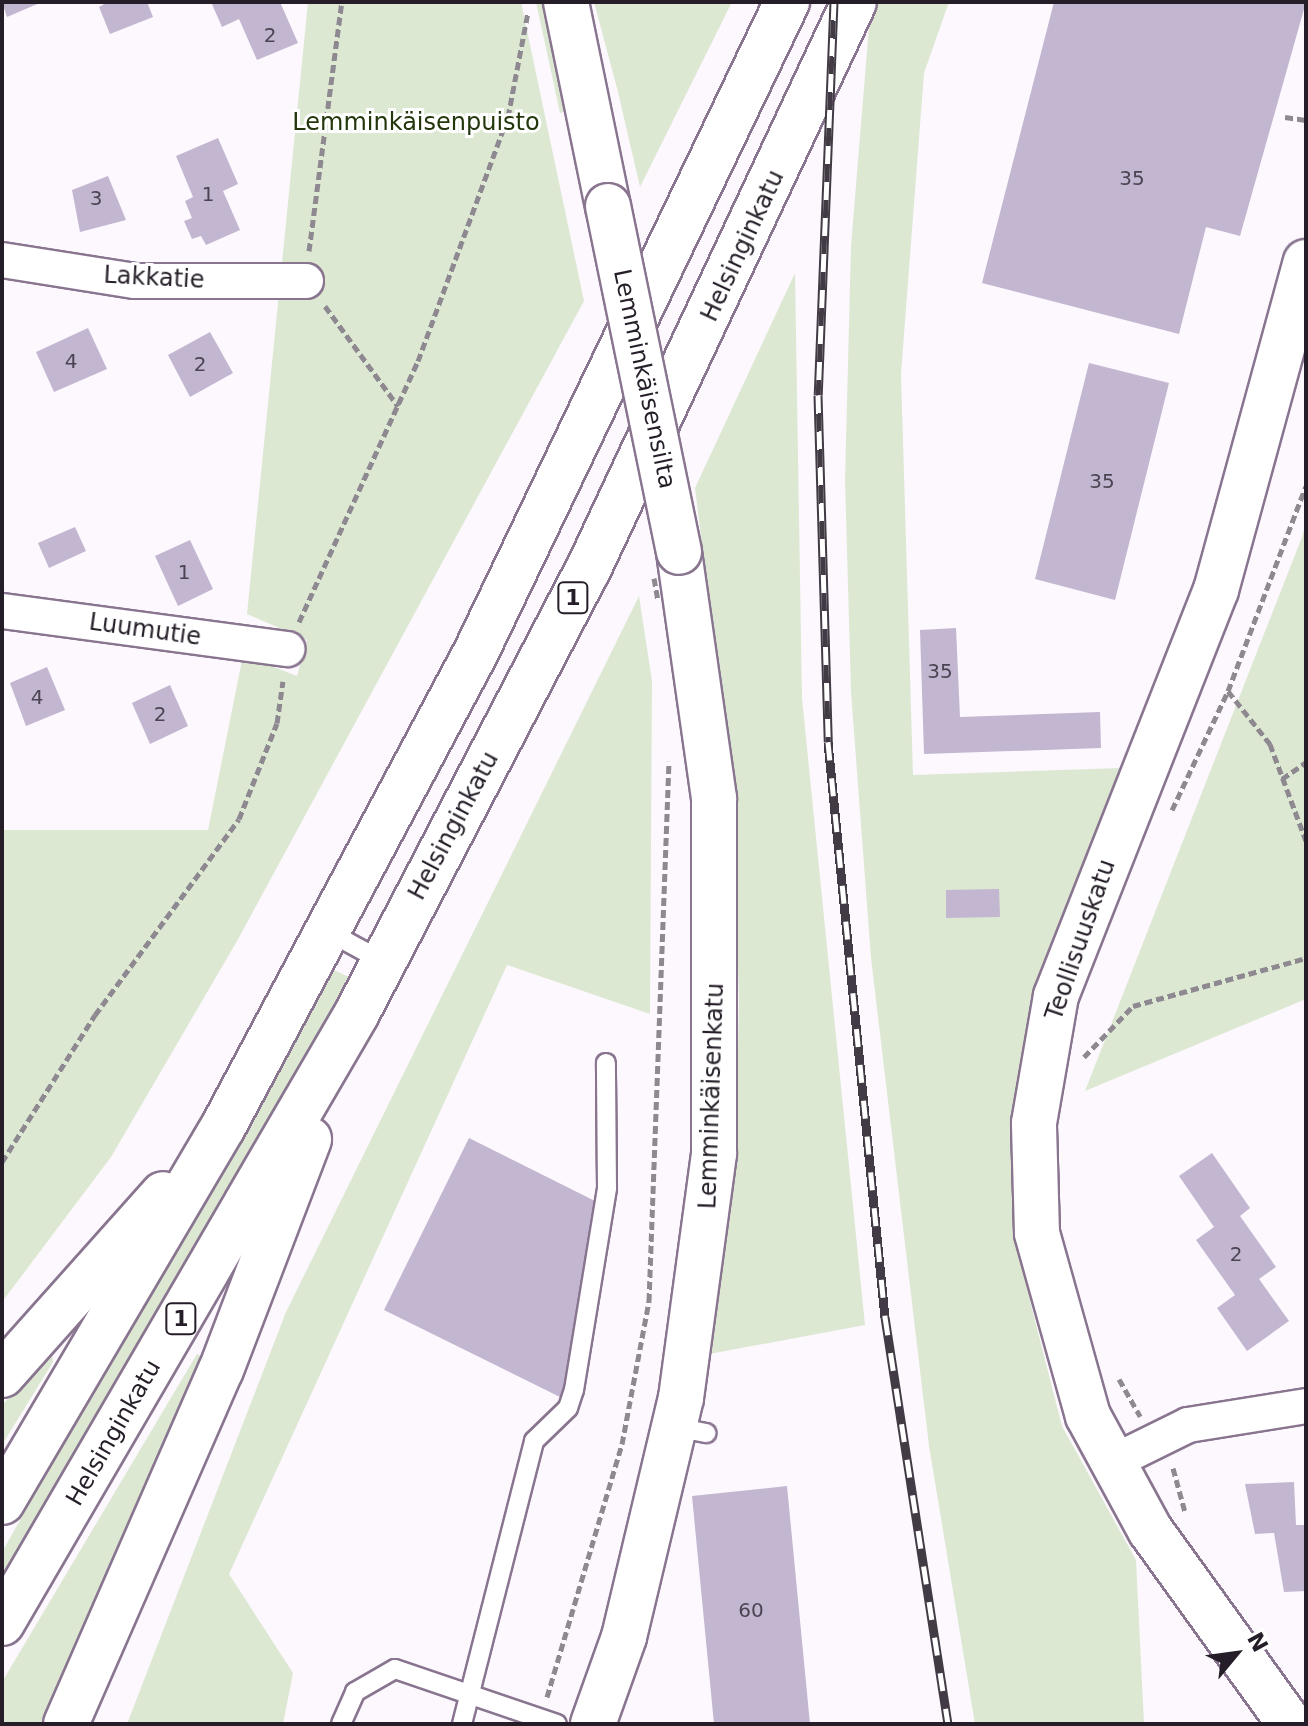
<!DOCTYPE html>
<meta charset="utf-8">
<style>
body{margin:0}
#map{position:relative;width:1308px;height:1726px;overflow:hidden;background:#fcf8fe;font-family:"DejaVu Sans",sans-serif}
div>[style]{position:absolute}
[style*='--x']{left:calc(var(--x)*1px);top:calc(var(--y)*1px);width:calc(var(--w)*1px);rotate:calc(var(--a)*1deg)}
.green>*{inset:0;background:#dde8d3}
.building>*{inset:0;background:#c3b6d1}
.path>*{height:5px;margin-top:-2.5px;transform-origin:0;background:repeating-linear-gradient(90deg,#8e8991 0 8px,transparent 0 12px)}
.roads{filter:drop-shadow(2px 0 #89758f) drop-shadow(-2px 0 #89758f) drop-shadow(0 2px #89758f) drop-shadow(0 -2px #89758f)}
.lane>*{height:18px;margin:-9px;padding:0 9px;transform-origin:9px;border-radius:9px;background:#fff}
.street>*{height:34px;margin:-17px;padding:0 17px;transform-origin:17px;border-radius:17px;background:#fff}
.secondary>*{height:44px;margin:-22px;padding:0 22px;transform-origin:22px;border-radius:22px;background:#fff}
.highway>*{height:44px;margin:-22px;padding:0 22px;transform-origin:22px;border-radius:22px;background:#fff}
.rail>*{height:9px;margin-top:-4.5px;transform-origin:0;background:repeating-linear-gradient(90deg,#fff 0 18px,#423b45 0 36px);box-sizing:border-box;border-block:2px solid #423b45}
.path-bridge>*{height:5px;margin-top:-2.5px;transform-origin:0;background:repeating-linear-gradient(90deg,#8e8991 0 8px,transparent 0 12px)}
.bridges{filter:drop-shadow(2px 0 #89758f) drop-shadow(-2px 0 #89758f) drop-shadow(0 2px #89758f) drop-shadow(0 -2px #89758f)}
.secondary-bridge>*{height:44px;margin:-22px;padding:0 22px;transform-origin:22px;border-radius:22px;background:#fff}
span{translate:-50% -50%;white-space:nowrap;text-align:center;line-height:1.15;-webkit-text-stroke:6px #fff;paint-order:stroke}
.number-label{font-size:20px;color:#4c4452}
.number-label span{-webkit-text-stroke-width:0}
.shield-label span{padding:2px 6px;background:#fff;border:2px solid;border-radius:6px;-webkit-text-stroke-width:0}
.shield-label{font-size:22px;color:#251e28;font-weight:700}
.park-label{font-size:24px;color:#24370c}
.street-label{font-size:24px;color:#251e28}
.frame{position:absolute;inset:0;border:4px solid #251e28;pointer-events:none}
.north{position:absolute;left:1196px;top:1614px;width:80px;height:80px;-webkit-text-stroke:6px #fff;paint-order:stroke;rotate:61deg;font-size:22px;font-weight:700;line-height:32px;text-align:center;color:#251e28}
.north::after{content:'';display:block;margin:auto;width:28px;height:36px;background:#251e28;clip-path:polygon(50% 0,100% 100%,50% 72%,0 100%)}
</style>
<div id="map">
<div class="green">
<div style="clip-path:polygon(308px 2px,521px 2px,584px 301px,237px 941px,111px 1157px,2px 1302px,2px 830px,208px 830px,243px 655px,297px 676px,307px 640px,247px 614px)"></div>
<div style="clip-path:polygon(536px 2px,547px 2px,570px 110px,560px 113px)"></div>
<div style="clip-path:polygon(594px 2px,732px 2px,640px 187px,618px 92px)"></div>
<div style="clip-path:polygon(871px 2px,949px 2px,924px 73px,901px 374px,913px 775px,1121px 768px,1041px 967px,1011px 1151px,1030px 1301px,1062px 1426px,1136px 1560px,1144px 1724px,975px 1724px,929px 1446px,871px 958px,851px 692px,845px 480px,851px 246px)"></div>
<div style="clip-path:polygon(795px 273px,802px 698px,865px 1325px,709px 1354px,736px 1148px,739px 1001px,733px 797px,695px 488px)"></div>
<div style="clip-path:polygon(1306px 521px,1306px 999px,1085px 1091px,1302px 537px)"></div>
<div style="clip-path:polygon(639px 596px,652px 681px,650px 1014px,507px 965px,229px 1574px,293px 1673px,283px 1724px,127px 1724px,286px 1312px)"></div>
<div style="clip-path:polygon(332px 969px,351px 978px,2px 1578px,2px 1552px)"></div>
<div style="clip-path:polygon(52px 1354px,53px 1362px,2px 1445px,2px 1405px)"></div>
<div style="clip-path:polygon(197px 1354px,209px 1360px,50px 1724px,2px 1724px,2px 1682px)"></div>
</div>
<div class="building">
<div style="clip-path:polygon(2px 2px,42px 2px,7px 17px)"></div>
<div style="clip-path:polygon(108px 2px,147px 2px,153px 17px,110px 34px,99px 7px)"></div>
<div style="clip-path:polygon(211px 2px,280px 2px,298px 43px,257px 60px,239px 19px,222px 27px)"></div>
<div style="clip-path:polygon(1054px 2px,1306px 2px,1240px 236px,1206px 227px,1179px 334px,982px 283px)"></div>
<div style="clip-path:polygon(218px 138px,238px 184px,223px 191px,240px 230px,206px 245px,201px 236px,192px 239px,184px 221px,192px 218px,185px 201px,193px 197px,176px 156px)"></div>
<div style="clip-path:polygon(108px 176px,126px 220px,80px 232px,72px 190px)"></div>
<div style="clip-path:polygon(88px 328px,107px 369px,54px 392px,36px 352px)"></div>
<div style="clip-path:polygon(210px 332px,233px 373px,190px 397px,168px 355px)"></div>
<div style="clip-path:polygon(1089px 363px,1169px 383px,1115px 600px,1035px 579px)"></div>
<div style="clip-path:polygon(75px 527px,86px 551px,49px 568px,38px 543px)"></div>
<div style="clip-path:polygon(190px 540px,213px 589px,178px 606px,155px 556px)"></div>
<div style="clip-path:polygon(956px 628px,960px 717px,1100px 712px,1101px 748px,924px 754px,920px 630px)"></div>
<div style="clip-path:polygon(47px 667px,65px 710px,26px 726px,10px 683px)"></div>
<div style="clip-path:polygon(170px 685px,188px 726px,150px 744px,132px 703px)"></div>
<div style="clip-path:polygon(999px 889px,1000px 917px,946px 918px,946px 890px)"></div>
<div style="clip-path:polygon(469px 1138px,597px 1202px,564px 1399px,384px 1310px)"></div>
<div style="clip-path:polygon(1212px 1153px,1250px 1208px,1240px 1216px,1276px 1267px,1259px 1279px,1289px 1321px,1247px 1351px,1217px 1308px,1235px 1295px,1196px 1240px,1214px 1227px,1179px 1176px)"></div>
<div style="clip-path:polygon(1294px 1482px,1296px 1525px,1306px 1525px,1306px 1591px,1284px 1592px,1274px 1533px,1255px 1534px,1245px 1484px)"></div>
<div style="clip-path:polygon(787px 1486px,810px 1724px,714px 1724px,692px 1496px)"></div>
</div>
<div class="path">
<div style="--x:1285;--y:117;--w:21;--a:8"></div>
<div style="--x:309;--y:251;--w:251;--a:-82.5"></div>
<div style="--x:325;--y:306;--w:124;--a:53.9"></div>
<div style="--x:299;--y:622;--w:287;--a:-65.5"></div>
<div style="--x:418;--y:361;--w:260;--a:-69.8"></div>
<div style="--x:508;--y:117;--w:107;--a:-79.2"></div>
<div style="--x:1228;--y:691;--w:68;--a:51.6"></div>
<div style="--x:1270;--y:744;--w:103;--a:69.6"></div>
<div style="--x:1282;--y:779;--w:29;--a:-35"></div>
<div style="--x:1172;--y:810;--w:132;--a:-64.8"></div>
<div style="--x:1228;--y:691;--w:219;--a:-69.2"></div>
<div style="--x:1084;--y:1057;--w:71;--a:-46.1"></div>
<div style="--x:1133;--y:1006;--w:180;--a:-15.5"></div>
<div style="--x:2;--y:1162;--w:174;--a:-57.7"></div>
<div style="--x:95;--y:1015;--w:243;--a:-53.7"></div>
<div style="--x:239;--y:819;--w:103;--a:-68.4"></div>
<div style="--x:277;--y:723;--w:42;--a:-81.9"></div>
<div style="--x:1119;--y:1379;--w:43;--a:60.4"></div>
<div style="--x:1173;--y:1468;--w:46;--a:74.7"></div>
<div style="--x:547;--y:1697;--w:264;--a:-73.5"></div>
<div style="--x:622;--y:1444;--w:146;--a:-79.3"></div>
<div style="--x:649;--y:1301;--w:540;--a:-87.88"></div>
</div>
<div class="roads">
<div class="lane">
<div style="--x:327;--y:931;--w:65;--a:28.5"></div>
<div style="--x:675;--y:1427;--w:32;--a:11"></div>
<div style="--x:341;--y:1724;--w:35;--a:-66"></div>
<div style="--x:355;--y:1692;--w:46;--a:-29.9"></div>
<div style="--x:395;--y:1669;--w:171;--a:18.8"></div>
<div style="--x:462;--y:1724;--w:292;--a:-75.7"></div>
<div style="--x:534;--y:1441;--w:47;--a:-44.1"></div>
<div style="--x:568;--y:1408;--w:19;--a:-72"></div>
<div style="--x:574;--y:1390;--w:205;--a:-80.7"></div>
<div style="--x:607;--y:1188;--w:125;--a:-90.5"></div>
</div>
<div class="street">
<div style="--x:2;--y:260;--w:135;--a:9"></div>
<div style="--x:135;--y:281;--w:171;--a:0"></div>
<div style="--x:2;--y:611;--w:288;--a:7.6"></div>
<div style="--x:1111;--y:1463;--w:86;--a:-26.3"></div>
<div style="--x:1188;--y:1425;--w:120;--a:-9.1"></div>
</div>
<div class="secondary">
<div style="--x:566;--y:2;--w:208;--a:78.4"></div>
<div style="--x:593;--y:1724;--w:92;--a:-70.4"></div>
<div style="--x:624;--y:1637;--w:246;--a:-76.6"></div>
<div style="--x:681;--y:1398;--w:246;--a:-82.3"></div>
<div style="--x:714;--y:1154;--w:356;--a:-90"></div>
<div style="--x:714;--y:798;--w:248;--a:-98.1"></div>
<div style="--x:1290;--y:1724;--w:239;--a:-125.8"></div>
<div style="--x:1150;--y:1530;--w:130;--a:-118.5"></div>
<div style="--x:1088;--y:1416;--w:190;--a:-105.6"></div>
<div style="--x:1037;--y:1233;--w:110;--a:-91.6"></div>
<div style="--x:1034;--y:1123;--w:129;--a:-80.2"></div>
<div style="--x:1056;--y:996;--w:436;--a:-68.5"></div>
<div style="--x:1216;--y:590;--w:340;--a:-74.7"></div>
</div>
<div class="highway">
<div style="--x:2;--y:1375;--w:242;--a:-48.3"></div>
<div style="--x:2;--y:1502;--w:435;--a:-59.5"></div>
<div style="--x:223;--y:1127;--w:538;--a:-61.96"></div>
<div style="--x:476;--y:652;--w:721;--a:-64.43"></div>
<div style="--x:2;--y:1623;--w:706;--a:-59.8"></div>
<div style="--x:357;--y:1013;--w:497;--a:-62.5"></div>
<div style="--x:587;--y:572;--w:629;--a:-64.9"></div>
<div style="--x:66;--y:1724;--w:386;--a:-66.4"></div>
<div style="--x:221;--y:1370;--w:247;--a:-69.1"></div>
</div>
</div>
<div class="rail">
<div style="--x:834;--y:2;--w:393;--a:92.3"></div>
<div style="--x:818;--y:395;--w:347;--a:88.3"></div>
<div style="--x:828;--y:742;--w:578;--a:84.34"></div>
<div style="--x:885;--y:1317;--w:412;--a:81.2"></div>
</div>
<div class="path-bridge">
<div style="--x:654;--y:578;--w:23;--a:80"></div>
</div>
<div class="bridges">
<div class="secondary-bridge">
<div style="--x:608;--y:206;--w:353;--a:78.4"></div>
</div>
</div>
<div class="number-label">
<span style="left:270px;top:35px">2</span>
<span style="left:1132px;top:178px">35</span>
<span style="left:208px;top:194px">1</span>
<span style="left:96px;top:198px">3</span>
<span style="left:71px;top:361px">4</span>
<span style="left:200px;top:364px">2</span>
<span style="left:1102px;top:481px">35</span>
<span style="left:184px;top:572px">1</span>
<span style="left:940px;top:671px">35</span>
<span style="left:37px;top:697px">4</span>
<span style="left:160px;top:714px">2</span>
<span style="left:1236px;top:1254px">2</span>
<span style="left:751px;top:1610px">60</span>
</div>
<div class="shield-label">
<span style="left:573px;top:598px">1</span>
<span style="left:181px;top:1319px">1</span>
</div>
<div class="park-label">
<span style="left:416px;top:123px">Lemminkäisenpuisto</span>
</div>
<div class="street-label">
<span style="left:743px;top:246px;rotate:-65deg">Helsinginkatu</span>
<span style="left:154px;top:278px;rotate:3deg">Lakkatie</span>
<span style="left:644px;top:379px;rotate:78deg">Lemminkäisensilta</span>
<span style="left:145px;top:630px;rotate:8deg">Luumutie</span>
<span style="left:454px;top:826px;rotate:-62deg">Helsinginkatu</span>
<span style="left:1081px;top:940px;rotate:-71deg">Teollisuuskatu</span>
<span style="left:712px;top:1096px;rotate:-88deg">Lemminkäisenkatu</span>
<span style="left:114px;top:1433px;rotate:-60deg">Helsinginkatu</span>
</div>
<div class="frame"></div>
<div class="north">N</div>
</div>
